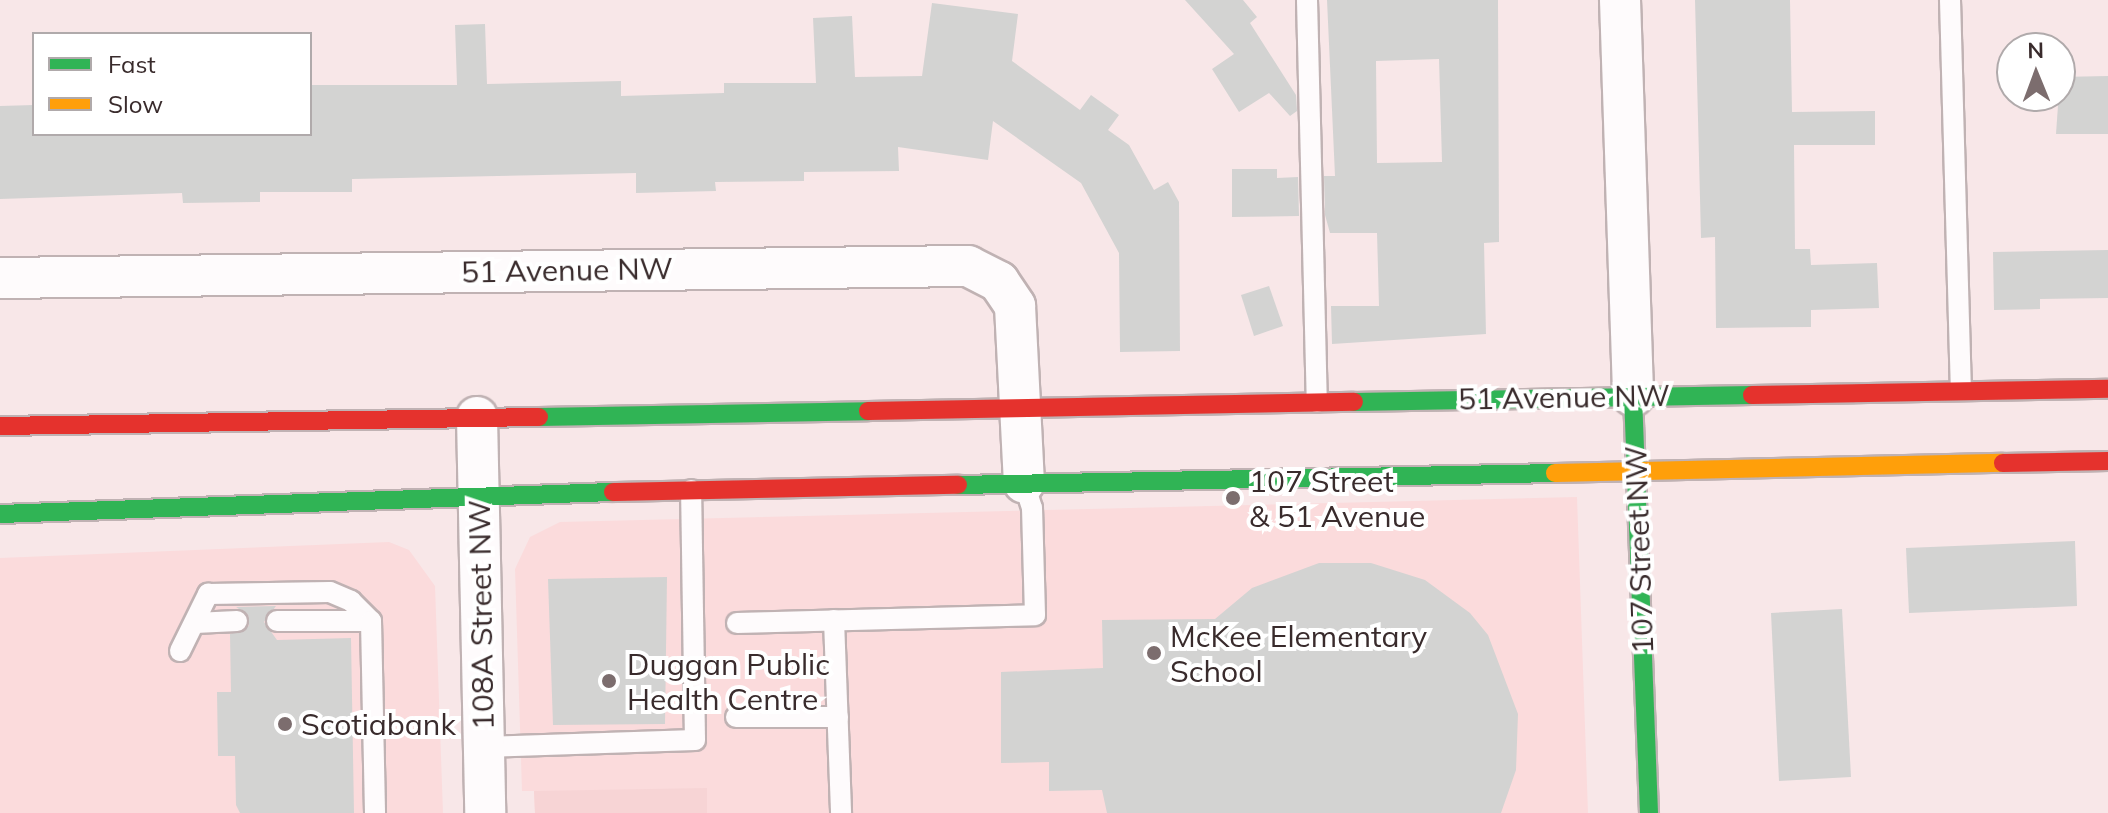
<!DOCTYPE html>
<style>
body{margin:0}
#map{position:relative;width:2108px;height:813px;overflow:hidden;background:#f8e7e8;font-family:Mulish,sans-serif}
div>[style]{position:absolute}
[style*='--x']{left:calc(var(--x)*1px);top:calc(var(--y)*1px);width:calc(var(--w)*1px);rotate:calc(var(--a)*1deg)}
.built>*{inset:0;background:#fbdbdc}
.green>*{inset:0;background:#f7d4d5}
.building>*{inset:0;background:#d3d3d2}
.roads{filter:drop-shadow(2px 0 #c0b2b3) drop-shadow(-2px 0 #c0b2b3) drop-shadow(0 2px #c0b2b3) drop-shadow(0 -2px #c0b2b3)}
.lane>*{height:20px;margin:-10px;padding:0 10px;transform-origin:10px;border-radius:10px;background:#fefbfc}
.street>*{height:40px;margin:-20px;padding:0 20px;transform-origin:20px;border-radius:20px;background:#fefbfc}
.fast>*{height:18px;margin:-9px;padding:0 9px;transform-origin:9px;border-radius:9px;background:#30b455}
.slow>*{height:18px;margin:-9px;padding:0 9px;transform-origin:9px;border-radius:9px;background:#ff9f0a}
.jam>*{height:18px;margin:-9px;padding:0 9px;transform-origin:9px;border-radius:9px;background:#e5322d}
.dots>*{width:22px;height:22px;translate:-50% -50%;box-sizing:border-box;border:4px solid #fff;border-radius:50%}
span{translate:-50% -50%;white-space:nowrap;text-align:center;line-height:1.15;-webkit-text-stroke:8px #fff;paint-order:stroke}
.street-label{font-size:30px;color:#392b2c}
.poi-label{font-size:30px;color:#392b2c}
.left{translate:0 -50%;text-align:left}
.legend{position:absolute;left:32px;top:32px;width:280px;height:104px;box-sizing:border-box;background:#fff;border:2px solid #b0aaab;margin:0;padding:10px 14px;list-style:none;font-size:24px;color:#392b2c}
.legend li{display:flex;align-items:center;gap:16px;height:40px}
.legend b{width:40px;border:2px solid #b0aaab}
.north{position:absolute;left:1996px;top:32px;width:80px;height:80px;box-sizing:border-box;background:#fff;border:2px solid #b0aaab;border-radius:50%;rotate:359deg;font-size:22px;font-weight:700;line-height:32px;text-align:center;color:#392b2c}
.north::after{content:'';display:block;margin:auto;width:28px;height:36px;background:#7c6d6e;clip-path:polygon(50% 0,100% 100%,50% 72%,0 100%)}
</style>
<div id="map">
<div class="built">
<div style="clip-path:polygon(1577px 497px,1588px 813px,535px 813px,534px 791px,522px 791px,515px 569px,530px 537px,560px 522px)"></div>
<div style="clip-path:polygon(389px 542px,409px 550px,435px 586px,443px 813px,0 813px,0 558px)"></div>
</div>
<div class="green">
<div style="clip-path:polygon(707px 788px,707px 813px,535px 813px,534px 791px)"></div>
</div>
<div class="building">
<div style="clip-path:polygon(1185px 0,1243px 0,1257px 17px,1250px 23px,1296px 95px,1297px 111px,1290px 116px,1269px 93px,1239px 112px,1212px 69px,1234px 54px)"></div>
<div style="clip-path:polygon(evenodd,1327px 0,1498px 0,1499px 242px,1484px 243px,1486px 334px,1332px 344px,1331px 306px,1379px 306px,1377px 233px,1330px 233px,1325px 215px,1324px 176px,1335px 176px,1327px 0,1439px 59px,1442px 162px,1377px 163px,1376px 61px,1439px 59px)"></div>
<div style="clip-path:polygon(1695px 0,1790px 0,1792px 112px,1875px 111px,1875px 145px,1794px 145px,1795px 249px,1810px 249px,1811px 265px,1877px 263px,1879px 308px,1811px 310px,1811px 327px,1716px 328px,1715px 237px,1701px 238px)"></div>
<div style="clip-path:polygon(932px 3px,1018px 14px,1012px 61px,1080px 110px,1091px 95px,1119px 115px,1108px 130px,1129px 145px,1154px 190px,1168px 182px,1179px 202px,1180px 351px,1120px 352px,1119px 253px,1081px 183px,993px 121px,988px 160px,898px 147px,899px 171px,804px 172px,804px 181px,715px 182px,716px 191px,636px 193px,636px 173px,352px 179px,352px 192px,260px 192px,260px 202px,183px 203px,182px 193px,0 199px,0 106px,34px 105px,34px 134px,310px 134px,310px 85px,457px 85px,455px 25px,485px 24px,487px 84px,621px 81px,621px 96px,724px 93px,724px 83px,816px 83px,813px 18px,852px 16px,855px 77px,922px 76px)"></div>
<div style="clip-path:polygon(2108px 76px,2108px 134px,2056px 134px,2060px 77px)"></div>
<div style="clip-path:polygon(1232px 169px,1277px 169px,1277px 178px,1298px 177px,1299px 216px,1232px 217px)"></div>
<div style="clip-path:polygon(2108px 250px,2108px 298px,2040px 299px,2040px 309px,1994px 310px,1993px 252px)"></div>
<div style="clip-path:polygon(1269px 286px,1283px 326px,1254px 336px,1241px 295px)"></div>
<div style="clip-path:polygon(2075px 541px,2077px 606px,1909px 613px,1906px 548px)"></div>
<div style="clip-path:polygon(1319px 563px,1371px 563px,1425px 580px,1470px 613px,1488px 635px,1518px 714px,1516px 770px,1501px 813px,1107px 813px,1102px 790px,1049px 791px,1049px 762px,1001px 763px,1001px 672px,1103px 668px,1102px 620px,1215px 619px,1252px 588px)"></div>
<div style="clip-path:polygon(667px 577px,665px 724px,553px 725px,548px 579px)"></div>
<div style="clip-path:polygon(276px 606px,264px 622px,277px 640px,351px 638px,354px 813px,240px 813px,236px 805px,235px 756px,218px 756px,217px 692px,231px 692px,230px 634px,249px 626px,248px 615px,236px 607px)"></div>
<div style="clip-path:polygon(1842px 609px,1851px 777px,1779px 781px,1771px 613px)"></div>
</div>
<div class="roads">
<div class="lane">
<div style="--x:1307;--y:0;--w:402;--a:88.6"></div>
<div style="--x:1950;--y:0;--w:390;--a:88.4"></div>
<div style="--x:834;--y:620;--w:193;--a:87.9"></div>
<div style="--x:277;--y:621;--w:94;--a:0"></div>
<div style="--x:195;--y:623;--w:42;--a:-2.7"></div>
<div style="--x:737;--y:623;--w:298;--a:-1.5"></div>
<div style="--x:1035;--y:615;--w:107;--a:-91.6"></div>
<div style="--x:1032;--y:508;--w:26;--a:-108"></div>
<div style="--x:180;--y:651;--w:64;--a:-63.8"></div>
<div style="--x:208;--y:594;--w:122;--a:-0.9"></div>
<div style="--x:330;--y:592;--w:23;--a:23"></div>
<div style="--x:351;--y:601;--w:28;--a:45"></div>
<div style="--x:371;--y:621;--w:192;--a:88.8"></div>
<div style="--x:736;--y:717;--w:102;--a:0"></div>
<div style="--x:484;--y:747;--w:211;--a:-1.9"></div>
<div style="--x:695;--y:740;--w:250;--a:-90.9"></div>
</div>
<div class="street">
<div style="--x:1620;--y:0;--w:396;--a:88.1"></div>
<div style="--x:0;--y:278;--w:968;--a:-0.71"></div>
<div style="--x:968;--y:266;--w:35;--a:27"></div>
<div style="--x:999;--y:282;--w:29;--a:56"></div>
<div style="--x:1015;--y:306;--w:177;--a:87.1"></div>
<div style="--x:477;--y:417;--w:396;--a:88.8"></div>
</div>
<div class="fast">
<div style="--x:1633;--y:396;--w:417;--a:87.8"></div>
<div style="--x:1354;--y:402;--w:398;--a:-1"></div>
<div style="--x:539;--y:417;--w:329;--a:-1"></div>
<div style="--x:958;--y:485;--w:597;--a:-1.15"></div>
<div style="--x:0;--y:514;--w:613;--a:-2.06"></div>
</div>
<div class="slow">
<div style="--x:1555;--y:473;--w:448;--a:-1.3"></div>
</div>
<div class="jam">
<div style="--x:1752;--y:395;--w:356;--a:-1"></div>
<div style="--x:868;--y:411;--w:486;--a:-1.1"></div>
<div style="--x:0;--y:426;--w:539;--a:-0.96"></div>
<div style="--x:2003;--y:463;--w:105;--a:-1.1"></div>
<div style="--x:613;--y:492;--w:345;--a:-1.2"></div>
</div>
</div>
<div class="dots">
<div style="left:1233px;top:498px;background:#7c6d6e"></div>
<div style="left:1154px;top:653px;background:#7c6d6e"></div>
<div style="left:609px;top:681px;background:#7c6d6e"></div>
<div style="left:285px;top:724px;background:#7c6d6e"></div>
</div>
<div class="street-label">
<span style="left:567px;top:270px;rotate:-1deg">51 Avenue NW</span>
<span style="left:1564px;top:397px;rotate:-1deg">51 Avenue NW</span>
<span style="left:1639px;top:550px;rotate:-92deg">107 Street NW</span>
<span style="left:481px;top:615px;rotate:-91deg">108A Street NW</span>
</div>
<div class="poi-label">
<span class="left" style="left:1249px;top:498px">107 Street<br>&amp; 51 Avenue</span>
<span class="left" style="left:1170px;top:653px">McKee Elementary<br>School</span>
<span class="left" style="left:627px;top:681px">Duggan Public<br>Health Centre</span>
<span class="left" style="left:301px;top:724px">Scotiabank</span>
</div>
<ul class="legend">
<li><b style="height:10px;background:#30b455"></b>Fast</li>
<li><b style="height:10px;background:#ff9f0a"></b>Slow</li>
</ul>
<div class="north">N</div>
</div>
